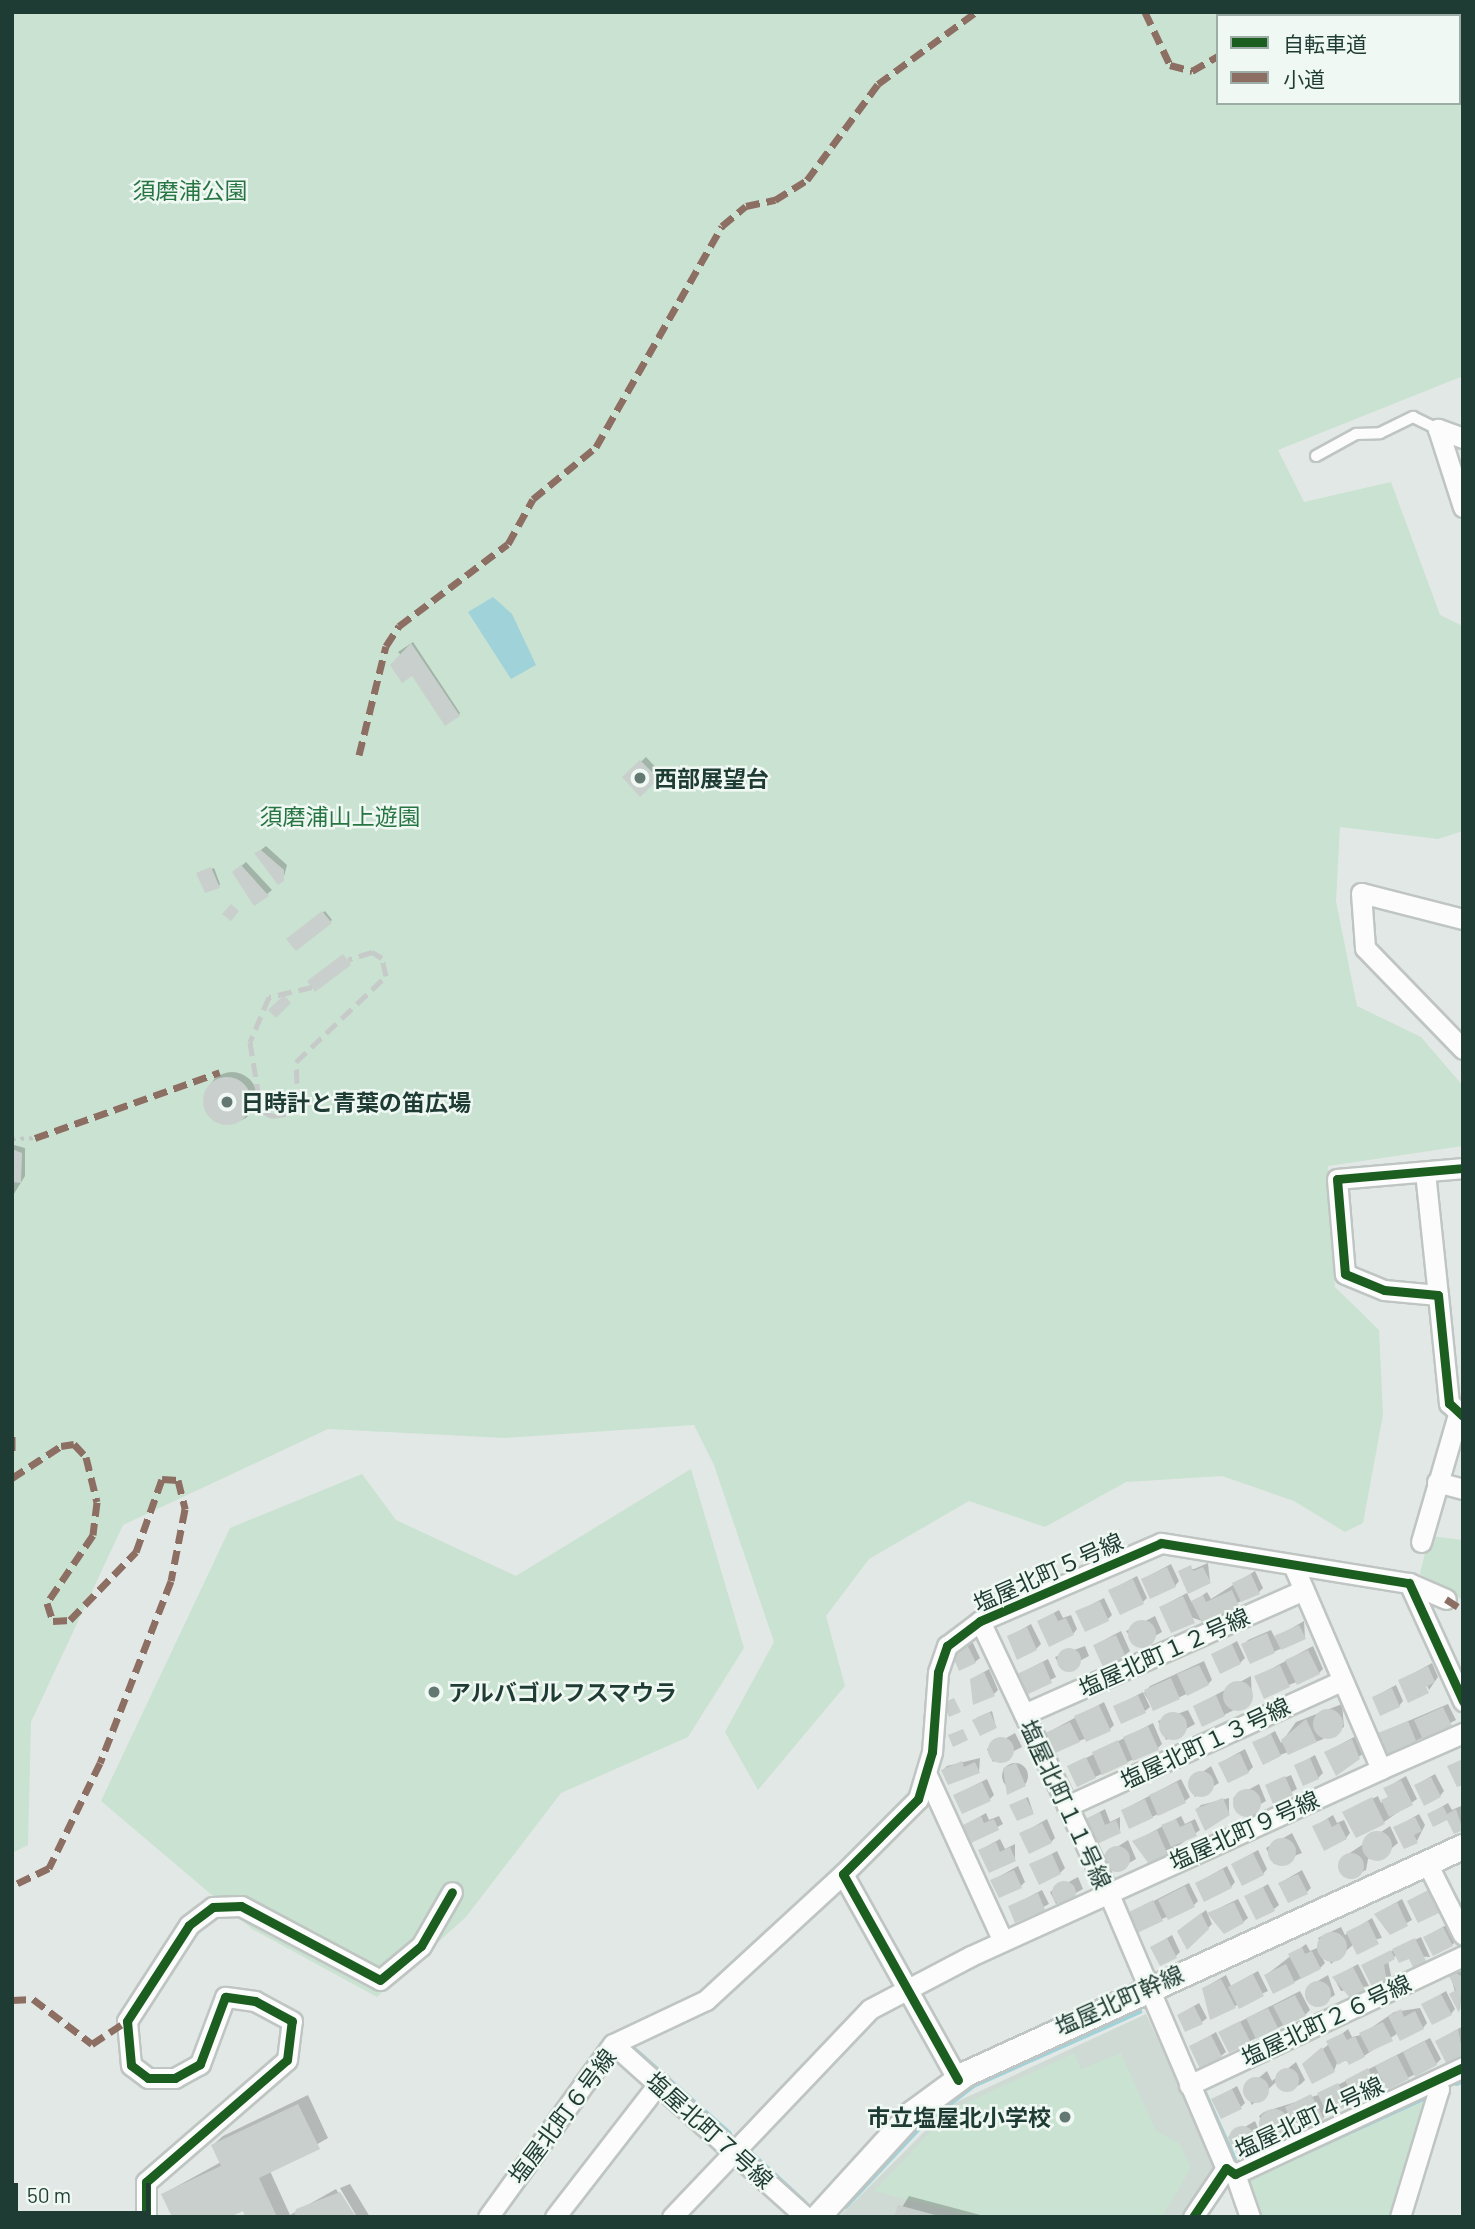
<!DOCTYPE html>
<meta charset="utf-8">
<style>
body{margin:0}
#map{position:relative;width:1475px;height:2229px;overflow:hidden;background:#e2e8e5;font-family:Barlow,"Noto Sans JP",sans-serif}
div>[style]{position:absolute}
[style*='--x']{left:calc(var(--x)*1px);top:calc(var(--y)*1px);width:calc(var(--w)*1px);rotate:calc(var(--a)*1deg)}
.built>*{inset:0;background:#cfdad5}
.green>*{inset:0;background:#cae2d1}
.water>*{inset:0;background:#a0d2d9}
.shadow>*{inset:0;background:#0003}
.round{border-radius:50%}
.stream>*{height:5px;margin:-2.5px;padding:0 2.5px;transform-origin:2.5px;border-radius:2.5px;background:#a0d2d9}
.building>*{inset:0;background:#c9cfcc}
.path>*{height:3.5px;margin-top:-1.75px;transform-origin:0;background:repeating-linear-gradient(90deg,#bfc8c4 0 3.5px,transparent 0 8.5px)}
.roads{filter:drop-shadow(2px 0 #bfc5c2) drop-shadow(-2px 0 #bfc5c2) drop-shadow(0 2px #bfc5c2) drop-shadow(0 -2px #bfc5c2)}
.service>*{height:10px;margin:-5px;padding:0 5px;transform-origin:5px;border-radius:5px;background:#fbfcfb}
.minor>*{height:19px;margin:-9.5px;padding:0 9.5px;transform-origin:9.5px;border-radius:9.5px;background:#fbfcfb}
.tertiary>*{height:24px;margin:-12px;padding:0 12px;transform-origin:12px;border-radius:12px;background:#fbfcfb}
.rail>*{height:5px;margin-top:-2.5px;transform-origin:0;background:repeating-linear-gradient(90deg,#c6cac9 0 14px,transparent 0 21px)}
.quiet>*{height:7px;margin-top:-3.5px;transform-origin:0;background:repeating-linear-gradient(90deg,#8d6e63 0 14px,transparent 0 21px)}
.cycleway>*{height:9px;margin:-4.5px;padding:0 4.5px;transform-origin:4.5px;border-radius:4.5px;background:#1b5e20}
.dots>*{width:19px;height:19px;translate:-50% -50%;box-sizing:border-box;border:4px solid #f0f8f3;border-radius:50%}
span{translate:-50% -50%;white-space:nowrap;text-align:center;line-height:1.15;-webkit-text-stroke:5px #f0f8f3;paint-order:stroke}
.park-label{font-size:23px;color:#287544}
.poi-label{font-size:23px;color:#1f3c34;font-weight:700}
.left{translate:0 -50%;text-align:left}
.right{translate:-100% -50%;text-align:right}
.street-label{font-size:23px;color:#1f3c34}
.frame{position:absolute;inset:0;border:14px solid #1f3c34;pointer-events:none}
.legend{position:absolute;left:1216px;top:14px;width:245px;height:91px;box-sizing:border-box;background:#f0f8f3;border:2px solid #9cada7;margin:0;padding:9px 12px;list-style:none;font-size:21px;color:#1f3c34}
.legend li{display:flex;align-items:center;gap:14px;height:35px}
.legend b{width:35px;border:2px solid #9cada7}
.scale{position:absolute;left:14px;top:2183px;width:136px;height:32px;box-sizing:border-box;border:4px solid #1f3c34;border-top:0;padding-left:9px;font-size:21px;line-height:24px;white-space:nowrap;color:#1f3c34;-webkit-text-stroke:5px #f0f8f3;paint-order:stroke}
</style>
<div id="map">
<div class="built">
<div style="clip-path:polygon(1146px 2014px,1213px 2158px,1212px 2171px,1183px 2217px,839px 2217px,952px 2104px)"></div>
</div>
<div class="green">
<div style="clip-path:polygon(evenodd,12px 12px,1463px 12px,1463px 376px,1278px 450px,1304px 502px,1391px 482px,1440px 615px,1463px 626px,1463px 831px,1438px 839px,1340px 827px,1336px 901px,1357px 1006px,1421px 1037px,1463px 1086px,1463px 1146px,1328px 1166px,1335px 1287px,1379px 1330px,1383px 1415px,1363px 1523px,1345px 1532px,1294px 1501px,1222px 1476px,1126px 1482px,1045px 1527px,969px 1501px,869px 1559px,826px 1616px,845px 1686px,758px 1790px,725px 1732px,774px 1642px,714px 1465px,694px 1425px,505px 1438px,328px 1429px,123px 1525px,31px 1722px,28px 1845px,12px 1853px,12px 12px,1218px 16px,1459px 16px,1459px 103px,1218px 103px,1218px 16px)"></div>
<div style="clip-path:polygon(691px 1469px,744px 1648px,688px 1737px,561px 1793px,466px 1917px,377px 1997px,252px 1929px,101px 1801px,230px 1528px,362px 1474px,396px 1520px,516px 1576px)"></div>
<div style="clip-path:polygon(1429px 1536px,1463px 1540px,1463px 1600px,1420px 1574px)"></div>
<div style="clip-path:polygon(1074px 2053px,1081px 2069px,1121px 2053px,1156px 2131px,1179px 2143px,1191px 2168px,1162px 2217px,974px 2217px,874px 2191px,951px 2110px)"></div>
<div style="clip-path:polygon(1425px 2101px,1392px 2217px,1258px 2217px,1248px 2181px)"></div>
</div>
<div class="water">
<div style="clip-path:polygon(493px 597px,512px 614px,536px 665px,511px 679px,468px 612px)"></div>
</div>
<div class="shadow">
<div style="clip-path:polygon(413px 642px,460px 713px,459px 715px,398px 652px)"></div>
<div style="clip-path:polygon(646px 757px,662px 774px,641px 794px,625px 777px)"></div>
<div style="clip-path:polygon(266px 846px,287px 865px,283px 880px,257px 853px)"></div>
<div style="clip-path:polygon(246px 862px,272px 890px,255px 904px,239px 868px)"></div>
<div style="clip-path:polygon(214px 868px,220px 884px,219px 886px,199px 874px)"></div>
<div style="clip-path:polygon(325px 911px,332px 920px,296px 948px,289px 939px)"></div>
<div class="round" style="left:207px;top:1072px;width:50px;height:50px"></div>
<div style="clip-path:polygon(14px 1145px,25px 1148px,25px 1176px,12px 1197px)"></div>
<div style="clip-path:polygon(1208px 1563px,1210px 1582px,1182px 1570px,1194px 1569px)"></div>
<div style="clip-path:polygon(1171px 1564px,1179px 1581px,1175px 1586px,1143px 1579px)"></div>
<div style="clip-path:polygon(1255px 1571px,1263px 1588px,1259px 1592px,1202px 1621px,1161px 1607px,1187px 1593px,1192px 1603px,1207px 1592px,1211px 1599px)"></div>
<div style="clip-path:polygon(1137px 1576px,1147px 1598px,1143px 1602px,1111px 1590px)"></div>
<div style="clip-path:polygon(1104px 1598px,1112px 1615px,1108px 1619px,1077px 1612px)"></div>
<div style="clip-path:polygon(1059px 1610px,1063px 1618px,1071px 1615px,1077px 1629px,1073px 1634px,1039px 1621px)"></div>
<div style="clip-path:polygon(1155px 1616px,1162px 1632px,1137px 1646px,1126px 1631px)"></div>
<div style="clip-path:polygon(1304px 1621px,1305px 1638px,1251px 1662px,1243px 1645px,1248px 1640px,1271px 1630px,1275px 1638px)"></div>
<div style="clip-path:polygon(1031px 1624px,1041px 1644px,1036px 1649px,1009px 1637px)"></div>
<div style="clip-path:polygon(1121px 1631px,1130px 1651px,1125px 1655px,1095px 1645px)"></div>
<div style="clip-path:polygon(972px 1641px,980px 1658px,975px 1662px,955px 1658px)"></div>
<div style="clip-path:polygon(1237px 1641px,1245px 1658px,1240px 1663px,1213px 1655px)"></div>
<div style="clip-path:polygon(1085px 1646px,1089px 1656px,1062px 1670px,1055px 1657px)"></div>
<div style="clip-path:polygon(1313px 1646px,1323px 1669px,1319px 1673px,1289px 1685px,1256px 1677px)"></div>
<div style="clip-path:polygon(1048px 1659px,1056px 1677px,1027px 1692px,1019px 1674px)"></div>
<div style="clip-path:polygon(1204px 1661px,1212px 1680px,1208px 1684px,1154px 1709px,1144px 1693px,1150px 1686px)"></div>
<div style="clip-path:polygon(1432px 1663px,1438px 1677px,1429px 1690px,1424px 1678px,1400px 1681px)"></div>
<div style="clip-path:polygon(989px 1669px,998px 1690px,994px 1694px,972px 1679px)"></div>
<div style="clip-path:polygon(1251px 1676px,1252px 1701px,1224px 1715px,1195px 1706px)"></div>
<div style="clip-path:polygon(1396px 1685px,1403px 1701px,1399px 1706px,1374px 1697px)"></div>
<div style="clip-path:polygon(1143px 1692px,1150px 1707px,1145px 1711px,1115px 1707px)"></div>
<div style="clip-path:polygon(1104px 1702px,1114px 1725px,1110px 1729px,1079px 1741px,1045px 1734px)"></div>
<div style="clip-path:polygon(1342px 1704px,1344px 1727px,1321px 1740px,1280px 1755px,1255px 1743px,1275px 1731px,1281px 1743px,1296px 1722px)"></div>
<div style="clip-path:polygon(1448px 1704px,1456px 1720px,1416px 1741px,1380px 1733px)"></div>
<div style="clip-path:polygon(1188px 1710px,1195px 1724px,1166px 1740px,1158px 1721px)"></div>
<div style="clip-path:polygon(992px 1711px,996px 1727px,976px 1718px)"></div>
<div style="clip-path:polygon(1153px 1723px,1162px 1744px,1158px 1748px,1095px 1777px,1069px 1767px)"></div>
<div style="clip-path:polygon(1015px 1733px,1022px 1747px,993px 1762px,987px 1749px)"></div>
<div style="clip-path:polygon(1356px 1736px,1364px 1753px,1336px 1774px,1326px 1752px)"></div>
<div style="clip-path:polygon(1245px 1749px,1253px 1767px,1248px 1772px,1220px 1763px)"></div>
<div style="clip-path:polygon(1315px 1755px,1323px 1773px,1318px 1778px,1296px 1766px)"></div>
<div style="clip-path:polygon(980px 1758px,979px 1772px,943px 1770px,947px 1766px)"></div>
<div class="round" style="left:1002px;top:1763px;width:26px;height:26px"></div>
<div style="clip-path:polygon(1211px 1766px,1219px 1783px,1195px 1797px,1188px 1782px)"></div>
<div style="clip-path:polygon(1435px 1774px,1444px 1791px,1440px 1796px,1416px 1785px)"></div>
<div style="clip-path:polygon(1291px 1775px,1297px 1789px,1274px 1802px,1267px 1785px)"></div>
<div style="clip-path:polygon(1406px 1776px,1417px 1799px,1384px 1822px,1347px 1811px,1378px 1796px,1381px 1803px,1389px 1796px,1386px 1788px)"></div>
<div style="clip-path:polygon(987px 1779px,994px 1795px,990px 1799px,955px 1795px)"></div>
<div style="clip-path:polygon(1181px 1779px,1190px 1797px,1185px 1801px,1152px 1817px,1123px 1810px)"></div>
<div style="clip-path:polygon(1259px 1784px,1266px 1801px,1241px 1815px,1233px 1798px)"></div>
<div style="clip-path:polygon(1028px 1797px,1033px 1812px,1013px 1804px)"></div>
<div style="clip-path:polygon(1229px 1798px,1229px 1814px,1197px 1809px,1201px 1805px)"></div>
<div style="clip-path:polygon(1448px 1803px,1452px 1810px,1463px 1805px,1463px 1828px,1454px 1832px,1448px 1818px,1429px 1814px)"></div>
<div style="clip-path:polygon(1105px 1809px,1110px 1822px,1120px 1817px,1120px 1832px,1087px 1819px)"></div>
<div style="clip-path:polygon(986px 1813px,989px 1820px,999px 1816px,1003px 1824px,972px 1840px,965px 1825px)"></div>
<div style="clip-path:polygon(1419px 1814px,1425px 1825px,1417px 1841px,1395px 1828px)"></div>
<div style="clip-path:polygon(1333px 1815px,1337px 1823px,1344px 1820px,1350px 1833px,1346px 1838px,1314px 1827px)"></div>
<div style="clip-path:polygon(1181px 1816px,1185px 1824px,1195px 1819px,1200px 1830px,1167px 1854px,1134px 1842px)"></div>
<div style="clip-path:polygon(1047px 1819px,1055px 1838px,1051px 1842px,1021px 1834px)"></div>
<div style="clip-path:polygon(1390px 1826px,1398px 1843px,1393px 1847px,1379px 1861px,1376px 1855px,1368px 1859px,1366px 1870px,1351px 1877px,1347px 1870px,1341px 1873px,1341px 1859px)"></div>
<div style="clip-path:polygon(1292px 1833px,1302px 1853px,1274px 1864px,1266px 1848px)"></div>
<div style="clip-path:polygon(1000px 1839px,1005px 1849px,1015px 1844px,1015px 1859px,980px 1850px)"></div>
<div style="clip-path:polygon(1128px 1840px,1136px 1859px,1115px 1871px,1103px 1856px)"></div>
<div style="clip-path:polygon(1258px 1850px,1267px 1869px,1263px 1874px,1233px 1864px)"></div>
<div style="clip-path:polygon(1057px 1851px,1065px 1868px,1060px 1873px,1031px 1865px)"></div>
<div style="clip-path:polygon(1018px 1866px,1025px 1882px,1021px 1886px,993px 1880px)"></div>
<div style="clip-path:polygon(1227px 1866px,1235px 1882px,1231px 1887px,1197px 1883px)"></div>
<div style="clip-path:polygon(1302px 1870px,1311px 1888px,1307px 1892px,1280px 1883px)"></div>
<div style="clip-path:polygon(1078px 1877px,1083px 1889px,1056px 1904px,1050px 1892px)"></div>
<div style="clip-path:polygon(1189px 1883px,1198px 1901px,1194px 1905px,1162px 1919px,1128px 1914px)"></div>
<div style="clip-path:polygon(1268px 1884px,1279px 1905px,1274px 1909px,1246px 1897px)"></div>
<div style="clip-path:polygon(1042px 1890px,1049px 1904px,1016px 1921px,1010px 1907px)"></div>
<div style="clip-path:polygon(1238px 1899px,1248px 1918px,1243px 1922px,1209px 1913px)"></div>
<div style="clip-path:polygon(1402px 1899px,1412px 1920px,1391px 1932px,1376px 1914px)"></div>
<div style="clip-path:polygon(1206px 1910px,1212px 1924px,1188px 1948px,1184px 1927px)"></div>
<div style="clip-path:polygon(1372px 1918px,1382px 1938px,1354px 1944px,1331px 1964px,1318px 1938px,1341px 1927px,1345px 1935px)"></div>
<div style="clip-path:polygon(1448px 1924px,1456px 1941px,1452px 1945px,1425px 1937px)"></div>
<div style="clip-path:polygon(1172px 1935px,1180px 1952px,1176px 1956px,1152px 1947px)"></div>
<div style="clip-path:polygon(1421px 1937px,1430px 1957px,1397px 1955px,1388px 1961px,1392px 1980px,1376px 1991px,1363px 1965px)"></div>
<div style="clip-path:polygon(1306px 1944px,1310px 1951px,1317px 1948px,1325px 1963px,1320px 1968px,1294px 1982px,1266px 1975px)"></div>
<div style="clip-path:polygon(1358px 1964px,1369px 1986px,1341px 1991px,1334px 1978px)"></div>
<div style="clip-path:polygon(1258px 1971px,1268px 1991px,1235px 2006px,1204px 1988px,1226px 1975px,1231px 1986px)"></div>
<div style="clip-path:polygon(1456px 1972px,1463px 1972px,1460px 2011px,1451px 1977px)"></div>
<div style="clip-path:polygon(1328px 1975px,1335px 1995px,1315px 2007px,1306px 1988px)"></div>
<div style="clip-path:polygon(1300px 1991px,1310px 2010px,1305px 2015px,1250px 2041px,1220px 2032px)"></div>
<div style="clip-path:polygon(1446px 1991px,1455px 2009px,1451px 2014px,1423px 2005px)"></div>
<div style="clip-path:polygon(1199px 2003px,1207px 2018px,1202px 2022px,1179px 2015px)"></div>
<div style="clip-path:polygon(1420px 2008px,1427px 2023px,1423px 2028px,1398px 2033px,1364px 2056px,1337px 2063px,1334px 2071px,1309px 2060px,1348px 2029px,1352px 2037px,1361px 2035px,1394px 2012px)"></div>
<div style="clip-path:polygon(1463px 2026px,1463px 2053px,1447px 2061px,1437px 2041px)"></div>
<div style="clip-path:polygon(1216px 2032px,1226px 2052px,1221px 2056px,1191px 2047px)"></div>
<div style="clip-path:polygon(1430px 2038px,1441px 2059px,1436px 2064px,1387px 2088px,1384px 2080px,1323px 2118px,1269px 2136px,1259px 2116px,1264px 2112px,1318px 2095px)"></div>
<div style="clip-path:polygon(1296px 2062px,1305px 2080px,1301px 2084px,1288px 2091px,1276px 2082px,1252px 2105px,1244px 2091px,1249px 2086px,1267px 2071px,1272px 2081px)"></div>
<div style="clip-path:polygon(1237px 2086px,1245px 2103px,1241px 2107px,1213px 2100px)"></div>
<div style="clip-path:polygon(308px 2095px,328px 2138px,270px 2171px,290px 2215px,336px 2189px,353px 2217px,247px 2217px,243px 2208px,163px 2194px,221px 2162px,213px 2145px,223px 2136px)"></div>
<div style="clip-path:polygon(1255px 2121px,1261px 2135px,1235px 2150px,1228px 2137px)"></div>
<div style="clip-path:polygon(350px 2184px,370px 2217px,357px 2217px,340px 2188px)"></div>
<div style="clip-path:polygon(909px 2196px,988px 2217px,896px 2217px)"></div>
</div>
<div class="stream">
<div style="--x:633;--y:2048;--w:128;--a:41.5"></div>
<div style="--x:1456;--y:2083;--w:8;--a:-23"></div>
<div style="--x:1204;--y:2092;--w:73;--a:65.9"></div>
<div style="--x:751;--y:2153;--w:72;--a:42.8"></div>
<div style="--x:1300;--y:2154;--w:133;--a:-24.4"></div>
<div style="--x:845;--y:2206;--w:111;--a:-46.8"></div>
<div style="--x:921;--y:2125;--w:66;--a:-37.6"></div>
<div style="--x:973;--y:2085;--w:182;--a:-24"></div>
</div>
<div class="building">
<div style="clip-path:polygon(411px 643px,460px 716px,445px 726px,412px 676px,402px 683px,390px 665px)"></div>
<div style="clip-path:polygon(640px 760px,659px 779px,640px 797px,622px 777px)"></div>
<div style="clip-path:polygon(261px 850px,284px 870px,284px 881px,278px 885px,254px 853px)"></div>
<div style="clip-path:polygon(241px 865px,269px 896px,254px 906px,232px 872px)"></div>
<div style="clip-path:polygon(211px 867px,220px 888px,205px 893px,196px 873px)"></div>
<div style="clip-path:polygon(231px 904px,239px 911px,231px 921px,222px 914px)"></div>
<div style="clip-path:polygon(322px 911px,332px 923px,296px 951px,286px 939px)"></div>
<div style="clip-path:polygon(343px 954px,351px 965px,315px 992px,307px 981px)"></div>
<div style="clip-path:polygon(284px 995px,291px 1003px,276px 1018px,268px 1010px)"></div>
<div class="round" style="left:203px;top:1077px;width:48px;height:48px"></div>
<div style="clip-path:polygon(12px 1149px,22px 1153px,21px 1183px,12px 1182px)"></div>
<div style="clip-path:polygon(1191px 1565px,1193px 1571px,1203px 1567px,1211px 1583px,1188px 1594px,1178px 1571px)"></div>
<div style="clip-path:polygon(1167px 1567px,1176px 1587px,1150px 1599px,1141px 1579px)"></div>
<div style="clip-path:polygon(1251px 1574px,1260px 1594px,1241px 1602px,1232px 1583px)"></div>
<div style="clip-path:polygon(1133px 1579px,1144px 1604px,1120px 1615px,1108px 1590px)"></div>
<div style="clip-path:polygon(1232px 1590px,1239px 1606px,1202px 1623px,1191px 1601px,1203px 1595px,1206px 1602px)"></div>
<div style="clip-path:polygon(1183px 1596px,1195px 1623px,1171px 1633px,1159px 1607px)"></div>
<div style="clip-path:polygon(1100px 1601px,1109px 1621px,1085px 1632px,1075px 1611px)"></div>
<div style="clip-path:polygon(1054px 1613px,1058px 1621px,1066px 1618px,1074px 1635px,1049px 1647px,1037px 1621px)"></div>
<div class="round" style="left:1128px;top:1620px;width:28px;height:28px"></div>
<div style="clip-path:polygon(1299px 1625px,1306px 1639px,1281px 1650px,1274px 1636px)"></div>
<div style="clip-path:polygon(1027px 1627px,1037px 1650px,1017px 1660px,1007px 1636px)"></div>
<div style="clip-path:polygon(1267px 1633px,1275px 1653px,1250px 1664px,1241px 1644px)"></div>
<div style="clip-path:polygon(1116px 1635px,1126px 1657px,1103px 1667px,1093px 1645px)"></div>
<div style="clip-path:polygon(967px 1644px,976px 1663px,959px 1671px,953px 1657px)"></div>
<div style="clip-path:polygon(1232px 1644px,1241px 1664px,1220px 1674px,1211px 1654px)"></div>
<div class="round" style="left:1057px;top:1648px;width:24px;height:24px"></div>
<div style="clip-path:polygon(1308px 1650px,1320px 1674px,1297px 1685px,1285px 1660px)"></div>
<div style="clip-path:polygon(1043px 1662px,1052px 1683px,1026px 1695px,1017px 1674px)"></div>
<div style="clip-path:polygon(1199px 1665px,1209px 1685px,1187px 1696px,1177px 1674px)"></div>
<div style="clip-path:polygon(1280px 1665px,1290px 1687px,1264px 1699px,1254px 1676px)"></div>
<div style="clip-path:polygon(1428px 1666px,1435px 1682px,1426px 1687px,1429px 1693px,1408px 1703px,1398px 1680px)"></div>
<div style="clip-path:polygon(984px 1672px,995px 1696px,973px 1705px,970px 1679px)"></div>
<div style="clip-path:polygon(1171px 1678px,1180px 1699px,1153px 1711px,1144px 1690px)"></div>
<div class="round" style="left:1223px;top:1681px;width:30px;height:30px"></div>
<div style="clip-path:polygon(1392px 1688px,1400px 1707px,1380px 1716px,1372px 1697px)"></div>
<div style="clip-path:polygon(1138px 1695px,1146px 1713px,1121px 1724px,1113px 1706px)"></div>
<div style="clip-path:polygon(1216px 1695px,1225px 1716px,1202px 1727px,1193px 1706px)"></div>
<div style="clip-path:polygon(954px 1698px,961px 1712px,949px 1717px,942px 1703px)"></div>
<div style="clip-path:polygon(1099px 1705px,1111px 1731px,1086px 1742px,1074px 1716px)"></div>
<div style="clip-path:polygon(1443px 1707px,1452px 1726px,1425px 1744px,1414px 1720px)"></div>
<div class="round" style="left:1313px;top:1709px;width:30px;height:30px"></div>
<div class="round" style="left:1159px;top:1712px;width:28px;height:28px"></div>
<div style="clip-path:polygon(990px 1712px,997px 1728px,980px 1736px,972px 1720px)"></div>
<div style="clip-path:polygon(1306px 1719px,1317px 1742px,1288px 1755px,1281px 1740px)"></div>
<div style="clip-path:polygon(1408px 1721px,1417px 1743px,1387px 1755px,1378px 1733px)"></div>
<div style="clip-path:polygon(1070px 1722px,1080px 1742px,1053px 1754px,1043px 1734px)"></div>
<div style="clip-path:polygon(1148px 1726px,1159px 1750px,1133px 1761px,1123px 1737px)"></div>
<div style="clip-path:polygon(963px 1729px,968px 1740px,953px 1747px,948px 1735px)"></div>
<div style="clip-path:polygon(1271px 1734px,1281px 1756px,1263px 1765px,1252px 1742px)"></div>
<div class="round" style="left:988px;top:1737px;width:26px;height:26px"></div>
<div style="clip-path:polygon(1352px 1739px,1360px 1759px,1336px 1776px,1324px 1752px)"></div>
<div style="clip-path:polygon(1118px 1740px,1128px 1763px,1102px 1775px,1092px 1752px)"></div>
<div style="clip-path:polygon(1240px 1753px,1249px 1773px,1228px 1783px,1218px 1763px)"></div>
<div style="clip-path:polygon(1086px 1757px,1096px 1778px,1077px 1787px,1067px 1766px)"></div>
<div style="clip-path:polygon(1310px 1758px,1319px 1779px,1303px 1786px,1294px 1765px)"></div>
<div style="clip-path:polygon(1463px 1759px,1463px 1785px,1457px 1787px,1447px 1766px)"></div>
<div style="clip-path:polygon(962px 1761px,964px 1767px,975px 1762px,980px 1773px,948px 1785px,941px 1770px)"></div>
<div style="clip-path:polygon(1016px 1763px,1026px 1786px,1007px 1795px,1003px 1768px)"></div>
<div class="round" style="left:1188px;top:1771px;width:26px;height:26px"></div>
<div style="clip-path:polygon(1285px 1776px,1293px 1795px,1273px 1804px,1265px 1785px)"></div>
<div style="clip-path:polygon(1431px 1777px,1441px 1797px,1424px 1806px,1414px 1785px)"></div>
<div style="clip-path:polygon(1401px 1780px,1413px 1805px,1389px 1817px,1381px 1800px,1388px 1797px,1383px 1788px)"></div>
<div style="clip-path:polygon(982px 1782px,991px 1801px,962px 1814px,953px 1795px)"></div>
<div style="clip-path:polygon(1177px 1782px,1186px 1803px,1158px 1816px,1149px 1795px)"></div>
<div class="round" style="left:1233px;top:1789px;width:28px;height:28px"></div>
<div style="clip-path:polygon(1372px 1797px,1385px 1824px,1356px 1838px,1342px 1812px)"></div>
<div style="clip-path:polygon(1026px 1798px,1034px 1814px,1017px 1821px,1009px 1805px)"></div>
<div style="clip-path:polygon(1223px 1798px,1230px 1815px,1205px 1831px,1195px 1809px)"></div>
<div style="clip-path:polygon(1145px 1799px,1153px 1818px,1129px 1829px,1121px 1810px)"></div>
<div style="clip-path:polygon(1443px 1806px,1447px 1814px,1456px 1809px,1463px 1830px,1454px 1834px,1447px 1820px,1433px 1827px,1427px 1814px)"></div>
<div style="clip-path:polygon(1100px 1812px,1105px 1825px,1116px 1820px,1121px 1833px,1097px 1844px,1085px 1819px)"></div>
<div style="clip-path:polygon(981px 1816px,984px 1823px,994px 1819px,999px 1830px,971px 1843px,963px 1825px)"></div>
<div style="clip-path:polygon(1415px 1817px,1422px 1831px,1414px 1835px,1418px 1843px,1404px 1849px,1393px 1827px)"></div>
<div style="clip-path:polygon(1176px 1819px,1180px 1827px,1191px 1822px,1197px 1836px,1171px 1847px,1161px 1825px)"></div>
<div style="clip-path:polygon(1328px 1819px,1332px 1827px,1339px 1823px,1347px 1839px,1324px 1851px,1312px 1826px)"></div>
<div style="clip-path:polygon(1042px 1823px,1052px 1843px,1029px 1854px,1019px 1833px)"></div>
<div style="clip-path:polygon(1157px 1830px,1168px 1855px,1149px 1864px,1132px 1841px)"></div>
<div class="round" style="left:1362px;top:1831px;width:30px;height:30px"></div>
<div class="round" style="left:1268px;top:1838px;width:28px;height:28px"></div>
<div style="clip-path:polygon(996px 1842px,1000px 1852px,1010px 1847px,1016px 1861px,989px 1873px,978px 1850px)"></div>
<div class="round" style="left:1104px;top:1846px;width:26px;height:26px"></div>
<div style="clip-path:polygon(1253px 1853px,1264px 1875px,1242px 1886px,1231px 1864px)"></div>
<div class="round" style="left:1338px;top:1853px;width:26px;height:26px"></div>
<div style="clip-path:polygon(1052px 1854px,1061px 1874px,1039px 1885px,1029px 1864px)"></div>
<div style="clip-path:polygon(1223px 1869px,1232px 1888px,1204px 1902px,1195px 1883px)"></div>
<div style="clip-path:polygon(1014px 1870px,1022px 1888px,999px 1898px,990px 1880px)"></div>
<div style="clip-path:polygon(1298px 1874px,1308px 1894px,1288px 1903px,1278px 1883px)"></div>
<div class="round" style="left:1052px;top:1881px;width:24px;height:24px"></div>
<div style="clip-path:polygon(1185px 1886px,1195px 1907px,1168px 1920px,1158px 1900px)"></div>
<div style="clip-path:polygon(1263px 1887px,1275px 1911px,1256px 1920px,1244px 1896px)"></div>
<div style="clip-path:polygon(1430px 1889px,1441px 1912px,1418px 1923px,1407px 1901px)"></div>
<div style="clip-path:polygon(1038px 1893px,1045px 1910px,1015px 1923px,1008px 1906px)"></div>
<div style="clip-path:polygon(1153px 1900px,1163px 1921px,1135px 1934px,1125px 1914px)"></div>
<div style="clip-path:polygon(1234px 1902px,1244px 1923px,1224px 1934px,1207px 1913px)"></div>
<div style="clip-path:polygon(1397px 1902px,1408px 1926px,1390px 1935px,1374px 1914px)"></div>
<div style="clip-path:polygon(1201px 1913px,1209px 1929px,1187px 1950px,1177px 1931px)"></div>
<div style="clip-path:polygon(1368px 1921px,1379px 1944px,1357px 1955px,1346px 1932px)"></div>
<div style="clip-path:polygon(1443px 1927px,1453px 1946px,1433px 1956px,1423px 1937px)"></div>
<div class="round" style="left:1317px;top:1932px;width:30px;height:30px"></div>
<div style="clip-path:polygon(1167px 1938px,1177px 1958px,1160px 1966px,1150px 1947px)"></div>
<div style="clip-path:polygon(1415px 1938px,1427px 1963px,1414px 1969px,1409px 1959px,1399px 1963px,1392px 1949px)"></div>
<div style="clip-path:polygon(1302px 1947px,1305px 1954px,1312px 1951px,1321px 1969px,1301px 1979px,1288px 1954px)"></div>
<div style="clip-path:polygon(1391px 1950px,1395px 1959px,1384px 1965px,1388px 1987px,1375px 1993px,1361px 1965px)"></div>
<div style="clip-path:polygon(1286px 1964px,1295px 1983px,1273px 1994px,1264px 1975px)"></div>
<div style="clip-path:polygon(1353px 1967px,1366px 1992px,1351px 1999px,1332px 1977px)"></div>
<div style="clip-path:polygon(1456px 1973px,1463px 1977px,1459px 2013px,1449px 1994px,1456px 1990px,1449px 1976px)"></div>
<div style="clip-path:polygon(1253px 1974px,1264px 1996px,1239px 2009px,1228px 1987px)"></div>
<div style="clip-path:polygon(1221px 1979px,1236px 2008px,1210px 2020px,1202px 1988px)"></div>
<div class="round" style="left:1305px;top:1981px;width:26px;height:26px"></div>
<div style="clip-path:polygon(1441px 1994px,1452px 2015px,1432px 2025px,1421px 2004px)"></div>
<div style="clip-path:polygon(1295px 1995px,1306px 2016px,1284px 2027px,1273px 2006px)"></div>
<div style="clip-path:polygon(1194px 2006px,1203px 2024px,1185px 2032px,1177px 2015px)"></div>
<div style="clip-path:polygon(1268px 2008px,1278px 2028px,1256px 2039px,1246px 2018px)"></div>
<div style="clip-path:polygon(1401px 2009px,1404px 2017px,1415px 2011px,1424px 2029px,1400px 2041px,1388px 2016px)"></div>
<div style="clip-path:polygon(1240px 2021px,1251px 2043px,1229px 2053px,1218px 2032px)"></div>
<div style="clip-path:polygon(1383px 2022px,1393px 2041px,1369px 2052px,1359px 2033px)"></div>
<div style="clip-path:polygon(1458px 2029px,1463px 2055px,1446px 2063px,1435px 2041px)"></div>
<div style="clip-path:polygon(1343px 2033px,1347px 2040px,1355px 2036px,1365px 2057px,1349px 2065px,1346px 2060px,1338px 2065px,1326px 2041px)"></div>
<div style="clip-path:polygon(1211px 2035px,1222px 2057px,1200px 2069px,1189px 2046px)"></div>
<div style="clip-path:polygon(1425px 2041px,1437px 2065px,1415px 2077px,1403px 2052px)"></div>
<div style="clip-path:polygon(1322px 2047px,1335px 2072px,1312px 2084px,1302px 2064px)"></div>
<div style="clip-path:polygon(1397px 2055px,1409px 2079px,1387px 2090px,1375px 2066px)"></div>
<div class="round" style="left:1275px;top:2068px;width:24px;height:24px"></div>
<div style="clip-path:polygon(1368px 2068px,1378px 2088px,1356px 2104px,1345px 2080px)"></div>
<div class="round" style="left:1243px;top:2077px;width:26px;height:26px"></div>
<div style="clip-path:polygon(1338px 2083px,1349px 2105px,1328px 2115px,1317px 2093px)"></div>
<div style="clip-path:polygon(1232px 2089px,1242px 2109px,1221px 2119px,1211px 2099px)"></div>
<div style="clip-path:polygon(1311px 2094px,1324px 2119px,1297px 2132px,1285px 2107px)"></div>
<div style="clip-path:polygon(298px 2104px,320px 2149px,259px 2178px,277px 2217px,245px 2217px,243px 2211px,230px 2217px,172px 2217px,161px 2194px,221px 2166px,211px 2145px)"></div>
<div class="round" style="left:1259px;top:2109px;width:30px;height:30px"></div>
<div class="round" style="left:1229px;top:2126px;width:26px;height:26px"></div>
<div style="clip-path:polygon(340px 2192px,356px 2217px,294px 2217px,296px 2209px)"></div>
<div style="clip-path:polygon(898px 2205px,939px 2216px,939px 2217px,894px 2217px)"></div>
</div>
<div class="path">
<div style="--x:12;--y:1139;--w:23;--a:-2"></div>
</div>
<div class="roads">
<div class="service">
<div style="--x:1316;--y:456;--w:46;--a:-28.8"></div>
<div style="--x:1356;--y:434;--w:24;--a:-2"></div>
<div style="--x:1380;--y:433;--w:37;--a:-26"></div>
<div style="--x:1413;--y:417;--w:28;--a:26"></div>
</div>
<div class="minor">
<div style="--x:1463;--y:438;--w:27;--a:-160"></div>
<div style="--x:1438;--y:429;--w:82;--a:72.2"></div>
<div style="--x:1463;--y:919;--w:105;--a:-165.7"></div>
<div style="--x:1361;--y:893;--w:55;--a:85.8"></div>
<div style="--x:1365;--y:948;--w:141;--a:45.9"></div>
<div style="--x:1463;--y:1168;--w:126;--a:175"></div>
<div style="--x:1337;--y:1179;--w:95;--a:85.2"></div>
<div style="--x:1345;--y:1274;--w:42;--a:22.3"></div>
<div style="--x:1384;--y:1290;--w:54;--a:5.3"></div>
<div style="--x:1438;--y:1295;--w:109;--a:84.2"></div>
<div style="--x:1449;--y:1403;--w:19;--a:43"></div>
<div style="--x:1425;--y:1172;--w:124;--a:84"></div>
<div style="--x:1437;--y:1482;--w:27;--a:15"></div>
<div style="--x:1421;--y:1542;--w:132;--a:-73.8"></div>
<div style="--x:1409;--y:1583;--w:40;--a:23.4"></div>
<div style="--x:980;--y:1621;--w:300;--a:64.7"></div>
<div style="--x:1108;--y:1892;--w:300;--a:66.9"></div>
<div style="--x:1024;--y:1714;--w:306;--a:-23.9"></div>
<div style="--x:1381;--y:1769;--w:90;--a:-23.7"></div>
<div style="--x:926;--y:1773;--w:185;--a:65.4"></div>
<div style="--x:1067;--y:1806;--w:303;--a:-24.5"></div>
<div style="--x:1427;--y:1863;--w:80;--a:63.4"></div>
<div style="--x:613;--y:2044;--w:259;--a:41.9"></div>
<div style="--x:958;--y:2080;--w:236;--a:-119.2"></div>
<div style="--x:843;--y:1874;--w:106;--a:-45"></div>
<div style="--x:918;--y:1799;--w:49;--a:-73.4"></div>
<div style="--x:932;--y:1752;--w:80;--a:-85.7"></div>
<div style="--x:938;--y:1672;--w:28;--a:-71"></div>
<div style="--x:947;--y:1646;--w:41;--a:-37.1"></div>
<div style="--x:980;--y:1621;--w:197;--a:-23.3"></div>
<div style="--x:1161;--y:1543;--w:251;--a:9.2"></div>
<div style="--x:1409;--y:1583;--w:130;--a:65.4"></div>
<div style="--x:1189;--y:2085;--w:303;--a:-25.2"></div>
<div style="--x:1235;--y:2174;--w:46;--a:70.8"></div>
<div style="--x:146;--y:2217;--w:35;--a:-90"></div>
<div style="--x:146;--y:2182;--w:186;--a:-40.9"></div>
<div style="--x:287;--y:2060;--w:39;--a:-83"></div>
<div style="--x:292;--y:2021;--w:42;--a:-151.6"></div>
<div style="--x:255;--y:2001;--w:30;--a:-172"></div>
<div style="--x:225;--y:1997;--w:72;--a:110.5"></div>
<div style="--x:200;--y:2064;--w:29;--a:151"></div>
<div style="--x:175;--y:2078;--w:27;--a:180"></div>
<div style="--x:148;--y:2078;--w:21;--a:-143"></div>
<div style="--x:131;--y:2065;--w:44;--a:-95.2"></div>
<div style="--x:127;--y:2021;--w:114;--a:-57.1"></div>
<div style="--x:189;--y:1925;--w:30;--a:-37"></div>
<div style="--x:213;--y:1907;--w:28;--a:-2"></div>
<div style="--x:241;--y:1906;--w:157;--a:28"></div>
<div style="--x:380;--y:1980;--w:53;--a:-39.7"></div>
<div style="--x:421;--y:1946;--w:62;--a:-60.1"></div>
<div style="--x:488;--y:2217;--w:213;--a:-54.2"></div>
<div style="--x:613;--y:2044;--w:103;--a:-25.3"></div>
<div style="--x:706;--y:2000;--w:186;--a:-42.6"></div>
<div style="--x:555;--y:2217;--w:170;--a:-52.2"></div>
<div style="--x:672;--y:2217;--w:287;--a:-46.4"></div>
<div style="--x:870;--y:2009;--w:114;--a:-27.7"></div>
<div style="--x:971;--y:1956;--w:451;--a:-24.5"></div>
<div style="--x:1381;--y:1769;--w:222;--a:-113.3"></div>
<div style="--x:1193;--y:2217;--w:59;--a:-56"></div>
<div style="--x:1226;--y:2168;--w:11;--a:34"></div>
<div style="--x:1235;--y:2174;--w:252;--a:-25.1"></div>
<div style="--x:1400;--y:2217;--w:134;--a:-73.1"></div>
<div style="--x:1439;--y:2089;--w:9;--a:-122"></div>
</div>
<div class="tertiary">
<div style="--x:818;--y:2217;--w:141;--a:-47.6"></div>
<div style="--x:913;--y:2113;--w:66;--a:-36.3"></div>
<div style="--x:966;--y:2074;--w:546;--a:-24.55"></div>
</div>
</div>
<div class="rail">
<div style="--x:312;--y:987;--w:44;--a:166.9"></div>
<div style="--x:269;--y:997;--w:49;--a:112.9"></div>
<div style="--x:250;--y:1042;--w:69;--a:80.8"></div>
<div style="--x:261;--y:1110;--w:13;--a:29"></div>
<div style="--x:272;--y:1116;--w:19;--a:-9"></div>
<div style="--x:291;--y:1113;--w:11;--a:-52"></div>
<div style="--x:298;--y:1104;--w:42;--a:-92.7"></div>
<div style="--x:296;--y:1062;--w:124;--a:-43.7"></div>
<div style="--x:386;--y:976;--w:18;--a:-103"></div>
<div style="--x:382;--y:958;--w:12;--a:-149"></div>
<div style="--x:372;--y:952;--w:25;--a:162"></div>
</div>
<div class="quiet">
<div style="--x:1145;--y:12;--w:59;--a:64.7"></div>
<div style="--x:1170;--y:65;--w:23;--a:15"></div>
<div style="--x:1192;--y:71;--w:30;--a:-30"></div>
<div style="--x:1351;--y:12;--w:6;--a:45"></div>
<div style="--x:1288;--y:16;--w:5;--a:-53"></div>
<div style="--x:1459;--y:79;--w:4;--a:14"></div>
<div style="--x:359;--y:755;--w:112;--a:-76.1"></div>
<div style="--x:386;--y:646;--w:24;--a:-57"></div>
<div style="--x:399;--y:626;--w:136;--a:-37"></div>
<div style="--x:508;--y:544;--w:51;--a:-60.9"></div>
<div style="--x:533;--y:499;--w:82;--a:-39.5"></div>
<div style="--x:596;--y:447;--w:254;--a:-60.3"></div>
<div style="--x:722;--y:226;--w:31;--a:-40"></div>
<div style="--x:746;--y:206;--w:30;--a:-12"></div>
<div style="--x:775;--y:200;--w:38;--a:-32"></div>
<div style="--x:807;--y:180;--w:119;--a:-53.5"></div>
<div style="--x:878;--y:84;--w:122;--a:-36.3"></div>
<div style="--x:35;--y:1138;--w:196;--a:-19.6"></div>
<div style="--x:12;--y:1436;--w:15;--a:90"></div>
<div style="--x:12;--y:1478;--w:59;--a:-33.1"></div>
<div style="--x:61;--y:1446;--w:13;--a:-9"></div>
<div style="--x:74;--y:1444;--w:18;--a:47"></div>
<div style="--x:86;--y:1457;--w:46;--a:76.3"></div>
<div style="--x:97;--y:1502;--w:33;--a:97"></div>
<div style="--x:93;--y:1535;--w:82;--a:124.1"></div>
<div style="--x:47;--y:1603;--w:19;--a:72"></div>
<div style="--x:53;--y:1621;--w:17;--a:-3"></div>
<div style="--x:70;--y:1620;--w:95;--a:-45.9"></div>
<div style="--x:136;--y:1552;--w:77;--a:-70.4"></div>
<div style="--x:162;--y:1479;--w:16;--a:4"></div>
<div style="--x:178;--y:1480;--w:30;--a:76"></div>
<div style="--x:185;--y:1509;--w:73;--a:101"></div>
<div style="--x:171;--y:1581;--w:195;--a:111.3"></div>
<div style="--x:100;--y:1763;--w:117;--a:115.9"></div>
<div style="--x:49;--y:1868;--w:41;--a:154.1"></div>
<div style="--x:1446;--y:1599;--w:20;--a:33"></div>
<div style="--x:12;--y:2000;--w:21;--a:-3"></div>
<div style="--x:33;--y:1999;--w:74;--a:37.3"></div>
<div style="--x:92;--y:2044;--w:42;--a:-33.3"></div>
</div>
<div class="cycleway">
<div style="--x:1463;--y:1168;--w:126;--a:175"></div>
<div style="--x:1337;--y:1179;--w:95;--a:85.2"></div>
<div style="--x:1345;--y:1274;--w:42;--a:22.3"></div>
<div style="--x:1384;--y:1290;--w:54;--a:5.3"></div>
<div style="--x:1438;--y:1295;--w:109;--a:84.2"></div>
<div style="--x:1449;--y:1403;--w:19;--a:43"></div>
<div style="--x:958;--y:2080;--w:236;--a:-119.2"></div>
<div style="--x:843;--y:1874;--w:106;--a:-45"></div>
<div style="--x:918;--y:1799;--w:49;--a:-73.4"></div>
<div style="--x:932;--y:1752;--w:80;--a:-85.7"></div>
<div style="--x:938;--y:1672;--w:28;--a:-71"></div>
<div style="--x:947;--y:1646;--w:41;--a:-37.1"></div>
<div style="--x:980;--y:1621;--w:197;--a:-23.3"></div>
<div style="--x:1161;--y:1543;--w:251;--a:9.2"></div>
<div style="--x:1409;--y:1583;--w:130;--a:65.4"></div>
<div style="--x:146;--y:2217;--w:35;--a:-90"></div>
<div style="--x:146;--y:2182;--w:186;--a:-40.9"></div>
<div style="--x:287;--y:2060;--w:39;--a:-83"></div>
<div style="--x:292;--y:2021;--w:42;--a:-151.6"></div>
<div style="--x:255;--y:2001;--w:30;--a:-172"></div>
<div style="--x:225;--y:1997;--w:72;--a:110.5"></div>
<div style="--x:200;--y:2064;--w:29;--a:151"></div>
<div style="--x:175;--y:2078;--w:27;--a:180"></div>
<div style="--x:148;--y:2078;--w:21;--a:-143"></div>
<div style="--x:131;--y:2065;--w:44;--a:-95.2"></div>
<div style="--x:127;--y:2021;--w:114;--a:-57.1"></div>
<div style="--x:189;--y:1925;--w:30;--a:-37"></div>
<div style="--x:213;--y:1907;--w:28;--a:-2"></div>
<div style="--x:241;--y:1906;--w:157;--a:28"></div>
<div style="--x:380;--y:1980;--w:53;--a:-39.7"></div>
<div style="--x:421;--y:1946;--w:62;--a:-60.1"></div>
<div style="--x:1193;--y:2217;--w:59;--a:-56"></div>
<div style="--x:1226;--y:2168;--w:11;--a:34"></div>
<div style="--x:1235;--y:2174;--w:252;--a:-25.1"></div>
</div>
<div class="dots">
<div style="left:640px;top:778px;background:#637872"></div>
<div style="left:227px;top:1102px;background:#637872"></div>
<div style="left:434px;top:1692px;background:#637872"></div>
<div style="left:1065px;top:2117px;background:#637872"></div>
</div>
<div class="park-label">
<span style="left:190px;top:190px">須磨浦公園</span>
<span style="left:340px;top:816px">須磨浦山上遊園</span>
</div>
<div class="poi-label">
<span class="left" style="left:654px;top:778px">西部展望台</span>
<span class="left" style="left:241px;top:1102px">日時計と青葉の笛広場</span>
<span class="left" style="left:448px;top:1692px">アルバゴルフスマウラ</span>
<span class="right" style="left:1051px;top:2117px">市立塩屋北小学校</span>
</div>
<div class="street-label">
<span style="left:1048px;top:1572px;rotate:-24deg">塩屋北町５号線</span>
<span style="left:1164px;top:1652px;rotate:-24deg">塩屋北町１２号線</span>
<span style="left:1205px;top:1743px;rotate:-25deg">塩屋北町１３号線</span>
<span style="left:1066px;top:1804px;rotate:65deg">塩屋北町１１号線</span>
<span style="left:1244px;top:1830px;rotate:-24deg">塩屋北町９号線</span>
<span style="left:1119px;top:2000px;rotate:-24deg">塩屋北町幹線</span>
<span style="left:1326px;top:2020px;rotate:-25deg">塩屋北町２６号線</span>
<span style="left:562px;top:2116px;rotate:-53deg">塩屋北町６号線</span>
<span style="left:1309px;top:2117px;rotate:-25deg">塩屋北町４号線</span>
<span style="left:710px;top:2130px;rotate:42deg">塩屋北町７号線</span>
</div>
<div class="frame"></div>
<ul class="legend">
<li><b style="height:9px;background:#1b5e20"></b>自転車道</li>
<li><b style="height:9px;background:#8d6e63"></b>小道</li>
</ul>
<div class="scale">50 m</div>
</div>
